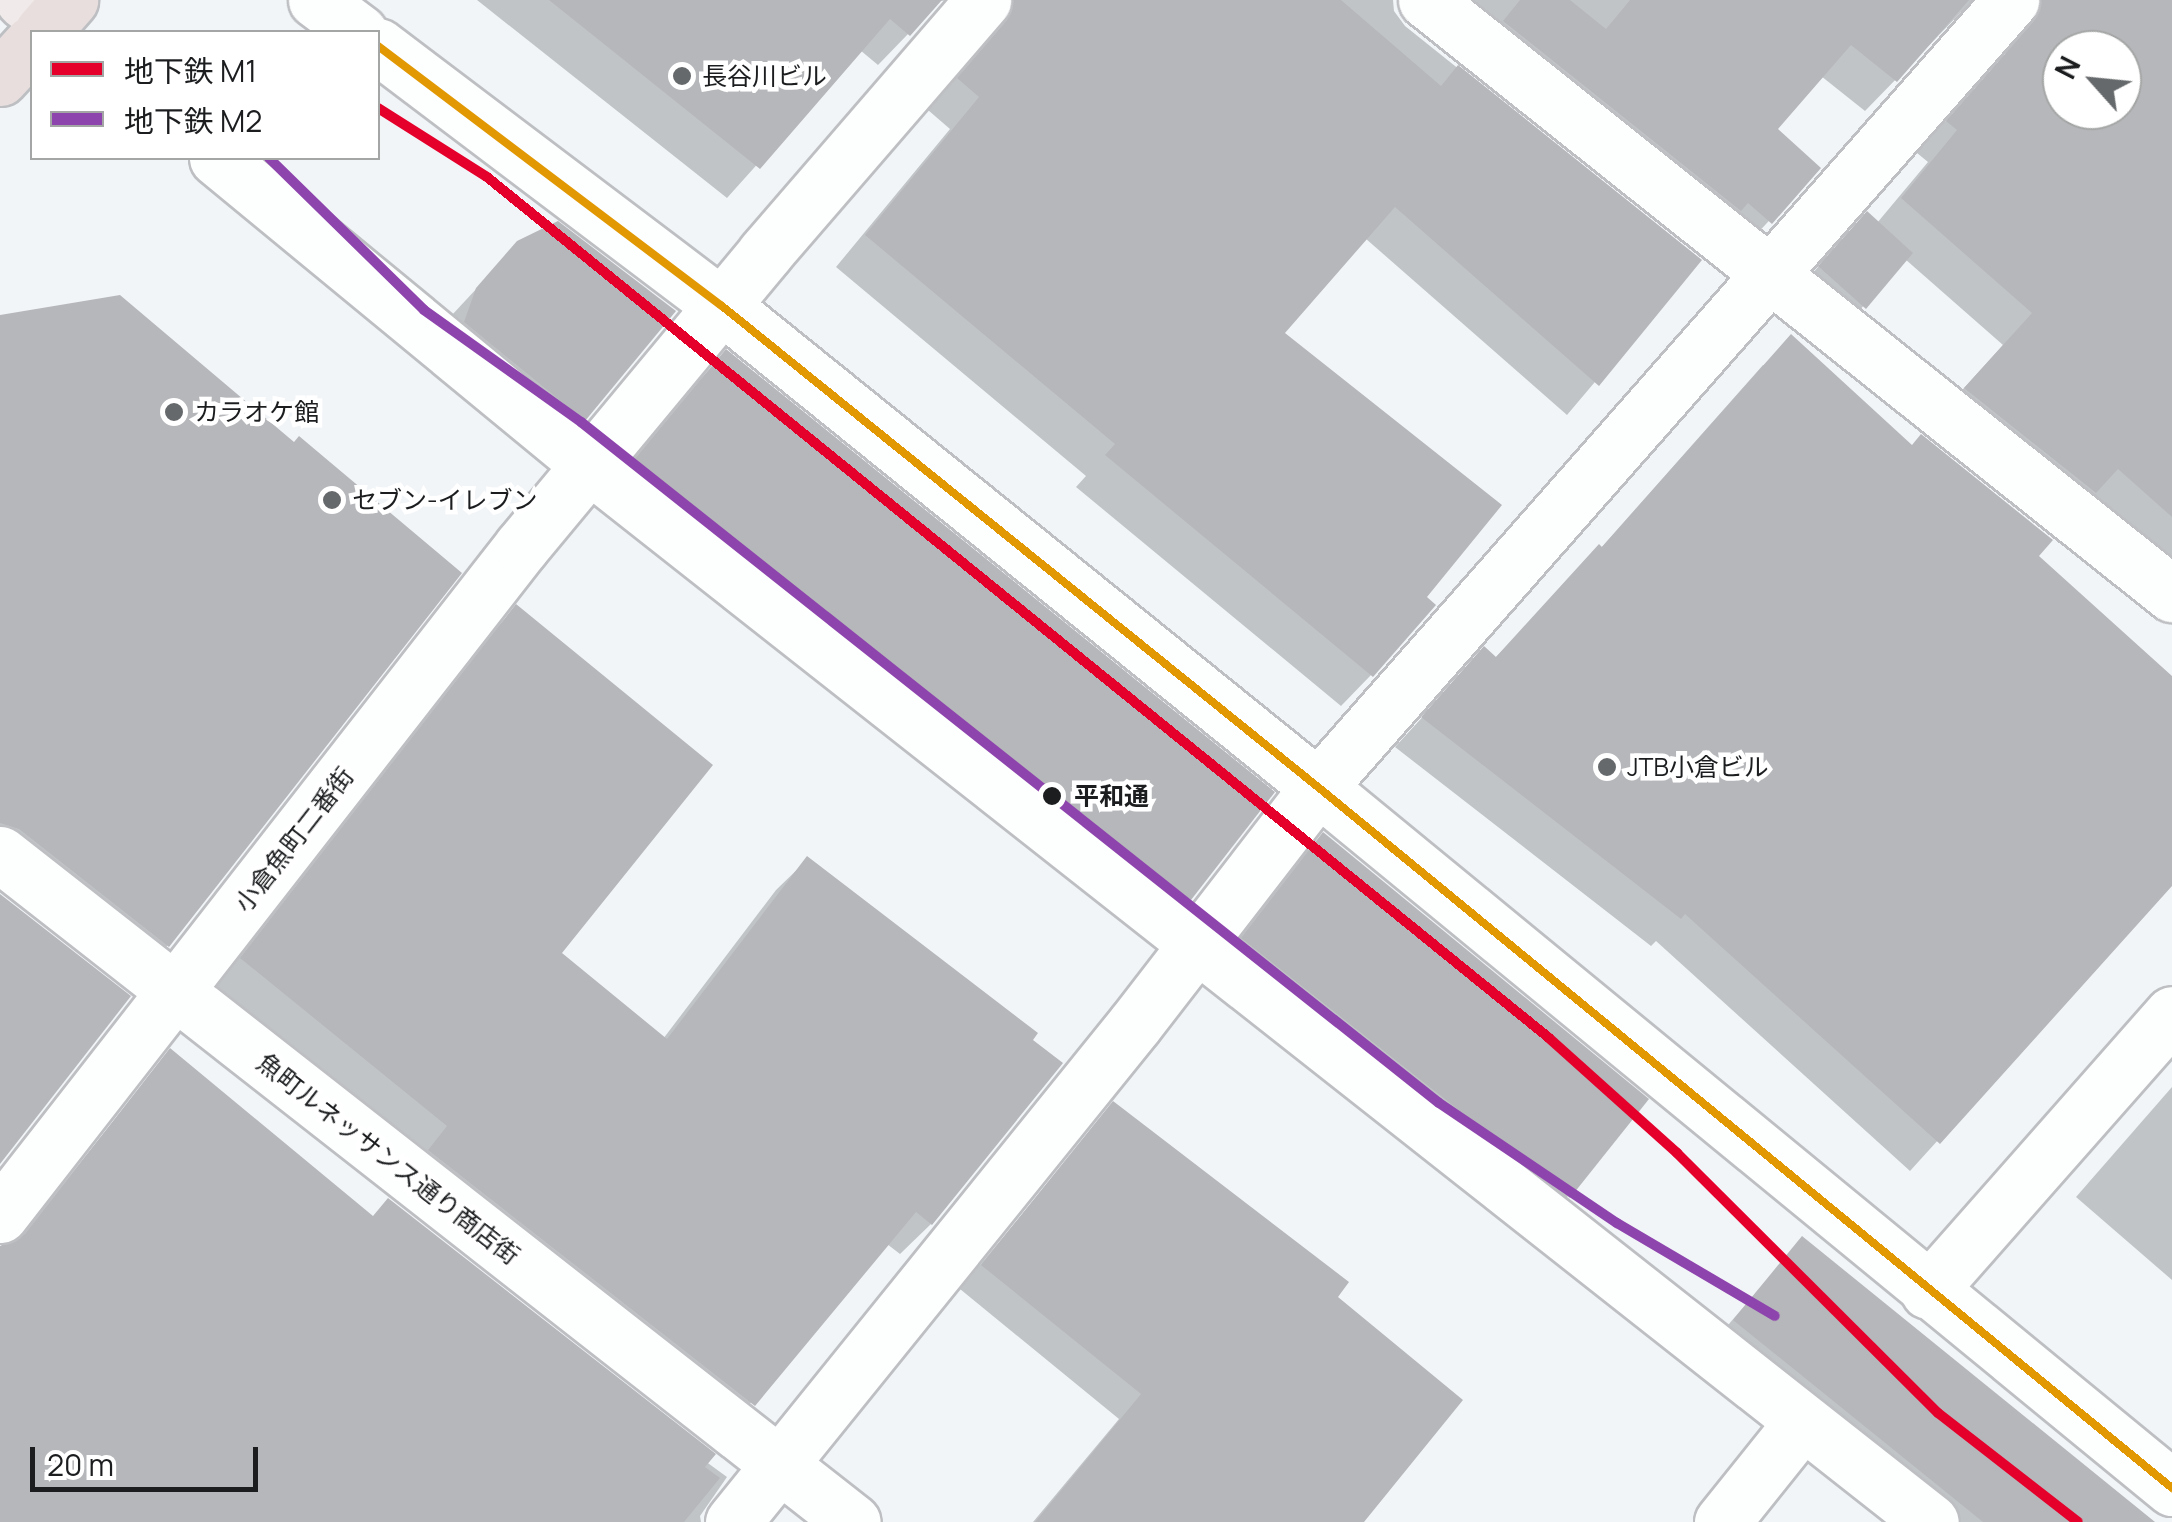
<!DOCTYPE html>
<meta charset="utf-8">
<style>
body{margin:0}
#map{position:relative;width:2172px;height:1522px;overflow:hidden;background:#f2f5f8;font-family:Manrope,"Noto Sans JP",sans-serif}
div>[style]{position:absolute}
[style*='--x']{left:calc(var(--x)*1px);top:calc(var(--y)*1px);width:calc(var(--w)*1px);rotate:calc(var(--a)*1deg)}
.shadow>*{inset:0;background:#0003}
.building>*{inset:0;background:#b6b7ba}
.roads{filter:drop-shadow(2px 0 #bdbfc2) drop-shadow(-2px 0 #bdbfc2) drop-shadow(0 2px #bdbfc2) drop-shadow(0 -2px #bdbfc2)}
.minor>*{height:55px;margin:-27.5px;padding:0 27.5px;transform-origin:27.5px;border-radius:27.5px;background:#fdfefe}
.major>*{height:55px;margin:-27.5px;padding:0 27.5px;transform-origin:27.5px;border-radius:27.5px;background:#f0ebea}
.highway>*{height:55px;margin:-27.5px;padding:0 27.5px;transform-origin:27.5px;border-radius:27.5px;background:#e8dede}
.bus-1>*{height:8px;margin:-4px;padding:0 4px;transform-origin:4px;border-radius:4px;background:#e19803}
.metro-1>*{height:10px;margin:-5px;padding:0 5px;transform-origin:5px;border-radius:5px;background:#e4002b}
.metro-2>*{height:10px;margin:-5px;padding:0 5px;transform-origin:5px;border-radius:5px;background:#8e44ad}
.dots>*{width:28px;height:28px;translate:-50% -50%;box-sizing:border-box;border:5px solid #fff;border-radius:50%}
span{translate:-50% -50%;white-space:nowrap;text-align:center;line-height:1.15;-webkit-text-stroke:9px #fff;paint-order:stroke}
.poi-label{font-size:25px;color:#1b1d1f}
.left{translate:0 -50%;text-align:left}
.stop-label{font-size:25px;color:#1b1d1f;font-weight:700}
.street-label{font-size:25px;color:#1b1d1f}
.legend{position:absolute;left:30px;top:30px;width:350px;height:130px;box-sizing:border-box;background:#fff;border:2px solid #a4a5a5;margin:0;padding:12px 18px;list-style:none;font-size:30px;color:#1b1d1f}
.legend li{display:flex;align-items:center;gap:20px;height:50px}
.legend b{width:50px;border:2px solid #a4a5a5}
.north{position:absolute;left:2042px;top:30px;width:100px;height:100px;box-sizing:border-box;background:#fff;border:2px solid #a4a5a5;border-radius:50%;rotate:297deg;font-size:28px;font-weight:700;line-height:40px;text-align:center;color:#1b1d1f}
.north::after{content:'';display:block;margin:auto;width:35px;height:45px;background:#66696b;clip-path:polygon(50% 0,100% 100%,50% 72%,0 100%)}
.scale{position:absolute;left:30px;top:1447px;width:228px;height:45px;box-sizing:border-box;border:5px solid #1b1d1f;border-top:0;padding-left:12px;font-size:30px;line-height:35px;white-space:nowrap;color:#1b1d1f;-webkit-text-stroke:8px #fff;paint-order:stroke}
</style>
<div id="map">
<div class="shadow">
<div style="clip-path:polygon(477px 0,951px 0,940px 1px,878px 65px,860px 50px,727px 198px)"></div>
<div style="clip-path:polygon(959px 0,1393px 0,1394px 11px,1405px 26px,1698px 260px,1567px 415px,1365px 238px,1281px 333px,1423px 598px,1371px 675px,1341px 706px,1076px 487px,1086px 476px,836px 267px,950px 129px,928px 110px,977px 53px,984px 38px)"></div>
<div style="clip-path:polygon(1401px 0,1973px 0,1865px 111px,1821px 76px,1775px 129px,1818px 168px,1739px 253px)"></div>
<div style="clip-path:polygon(evenodd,1987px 0,2172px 0,2172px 575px,1935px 420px,2003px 345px,1905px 259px,1842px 330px,1798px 290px,1845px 236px,1877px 223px,1928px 162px,1917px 153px,2005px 54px,2011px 40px,1987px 0,2062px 50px,2122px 50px,2122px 110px,2062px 110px,2062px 50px)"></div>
<div style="clip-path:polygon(519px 243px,673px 311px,583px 419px,545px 458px,438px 330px)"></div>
<div style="clip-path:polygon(0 318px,294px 445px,168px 945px,136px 977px,0 832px)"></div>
<div style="clip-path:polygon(726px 353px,1190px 898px,1151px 936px,597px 500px,688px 391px)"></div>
<div style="clip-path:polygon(1763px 365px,2035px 556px,2172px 679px,2172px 882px,1910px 1171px,1656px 941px,1651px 946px,1395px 747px,1484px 650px,1494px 659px,1600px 549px)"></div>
<div style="clip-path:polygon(516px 608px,559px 953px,663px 1039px,776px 890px,807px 860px,931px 1224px,900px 1254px,887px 1244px,723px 1435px,211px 990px,486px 638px)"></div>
<div style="clip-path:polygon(1323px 835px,1568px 1196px,1530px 1235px,1204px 978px,1285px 873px)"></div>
<div style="clip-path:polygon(170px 1051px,372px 1218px,727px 1477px,700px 1516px,701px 1522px,0 1522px,0 1248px,13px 1246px)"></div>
<div style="clip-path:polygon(2172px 1087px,2172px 1280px,2076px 1197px)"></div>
<div style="clip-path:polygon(1113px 1105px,1334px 1297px,1361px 1522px,1033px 1522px,1119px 1419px,960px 1289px)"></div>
<div style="clip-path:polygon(1802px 1239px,2151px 1522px,1913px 1522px,1704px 1353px)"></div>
</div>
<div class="building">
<div style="clip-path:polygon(549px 0,942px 0,910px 36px,890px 19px,760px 169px)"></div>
<div style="clip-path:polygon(1013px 0,1341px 0,1441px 86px,1458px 65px,1702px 260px,1599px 386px,1395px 207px,1285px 333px,1502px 505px,1427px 597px,1436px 605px,1373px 677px,1105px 455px,1115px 444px,865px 235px,979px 97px,957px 78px,1007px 20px)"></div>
<div style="clip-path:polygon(1520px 0,1570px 0,1606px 29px,1630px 0,1969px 0,1897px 82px,1851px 45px,1778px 129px,1821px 168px,1772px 224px,1748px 203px,1741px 211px,1503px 21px)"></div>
<div style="clip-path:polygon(evenodd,2041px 0,2172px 0,2172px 517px,2118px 469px,2096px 493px,1964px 388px,2032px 313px,1901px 198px,1957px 130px,1946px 121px,2034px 21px,2041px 0,2062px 50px,2122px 50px,2122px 110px,2062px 110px,2062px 50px)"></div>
<div style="clip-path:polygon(1867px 211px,1913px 253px,1866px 309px,1818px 266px)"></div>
<div style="clip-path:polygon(558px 221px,676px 311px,585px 421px,464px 322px,476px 288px,517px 241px)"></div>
<div style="clip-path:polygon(120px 295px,294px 442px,299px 436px,462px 573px,169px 947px,19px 829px,0 823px,0 315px)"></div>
<div style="clip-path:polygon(1791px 334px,1912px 445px,1921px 434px,2053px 540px,2039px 556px,2172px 676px,2172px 886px,1940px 1144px,1685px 914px,1681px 919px,1421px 717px,1484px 646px,1496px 657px,1599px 544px,1602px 547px)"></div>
<div style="clip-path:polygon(726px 349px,1275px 792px,1191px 900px,634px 460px)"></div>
<div style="clip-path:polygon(516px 604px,713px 765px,562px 953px,667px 1039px,807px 856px,1038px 1033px,1033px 1040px,1063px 1063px,932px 1225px,916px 1212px,755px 1406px,428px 1150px,447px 1126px,240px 958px)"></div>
<div style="clip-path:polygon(1323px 832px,1649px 1099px,1570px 1198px,1241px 938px)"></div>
<div style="clip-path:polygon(0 894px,131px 996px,0 1164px)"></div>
<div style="clip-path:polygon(170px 1048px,373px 1216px,388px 1198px,716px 1454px,705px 1467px,720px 1478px,684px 1522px,0 1522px,0 1246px,25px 1234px)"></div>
<div style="clip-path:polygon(1113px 1101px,1349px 1282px,1338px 1297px,1463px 1400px,1364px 1522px,1035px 1522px,1141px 1394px,981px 1265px)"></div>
<div style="clip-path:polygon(1802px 1236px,2155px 1522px,1983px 1522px,1733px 1320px)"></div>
</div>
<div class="roads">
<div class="minor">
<div style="--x:316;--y:0;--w:54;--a:36.7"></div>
<div style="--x:1426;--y:0;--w:954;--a:38.53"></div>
<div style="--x:378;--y:46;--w:431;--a:37.1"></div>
<div style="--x:722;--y:306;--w:766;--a:38.91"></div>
<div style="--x:1318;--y:787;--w:1105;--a:39.38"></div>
<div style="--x:217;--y:158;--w:482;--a:39.5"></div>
<div style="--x:589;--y:465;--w:1708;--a:38.23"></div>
<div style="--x:0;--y:854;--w:1083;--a:38.07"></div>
<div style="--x:0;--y:1215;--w:849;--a:-52.04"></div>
<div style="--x:522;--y:546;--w:381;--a:-50.3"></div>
<div style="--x:765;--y:253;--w:334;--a:-49.2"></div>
<div style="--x:1928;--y:1291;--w:369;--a:-48.6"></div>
<div style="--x:733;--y:1522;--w:640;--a:-51.09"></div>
<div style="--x:1135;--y:1024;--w:299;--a:-52.3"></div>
<div style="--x:1318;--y:787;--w:1049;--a:-48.63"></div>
<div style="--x:1722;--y:1522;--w:128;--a:-51.3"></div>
</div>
<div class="major">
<div style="--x:23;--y:0;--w:36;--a:38"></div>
</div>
<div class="highway">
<div style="--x:42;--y:32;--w:43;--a:-48.8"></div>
<div style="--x:0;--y:78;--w:47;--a:-47.6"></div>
</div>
</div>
<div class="bus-1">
<div style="--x:378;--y:46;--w:431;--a:37.1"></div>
<div style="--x:722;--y:306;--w:766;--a:38.91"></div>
<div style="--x:1318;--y:787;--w:1105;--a:39.38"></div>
</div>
<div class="metro-1">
<div style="--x:378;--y:108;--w:129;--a:32.3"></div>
<div style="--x:487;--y:177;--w:1367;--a:39.03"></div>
<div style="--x:1549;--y:1038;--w:172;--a:41.9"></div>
<div style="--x:1677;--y:1153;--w:368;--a:44.9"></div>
<div style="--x:1938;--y:1413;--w:177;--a:37.9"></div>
</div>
<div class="metro-2">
<div style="--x:269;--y:158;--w:217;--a:44.4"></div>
<div style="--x:424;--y:310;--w:193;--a:35.5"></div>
<div style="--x:581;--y:422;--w:1095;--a:38.44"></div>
<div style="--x:1439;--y:1103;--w:215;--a:34"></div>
<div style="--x:1617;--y:1223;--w:183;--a:30.5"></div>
</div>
<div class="dots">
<div style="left:682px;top:76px;background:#66696b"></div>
<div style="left:174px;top:412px;background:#66696b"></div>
<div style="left:332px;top:500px;background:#66696b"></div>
<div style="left:1607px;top:767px;background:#66696b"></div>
<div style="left:1052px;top:796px;background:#1b1d1f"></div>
</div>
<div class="poi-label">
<span class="left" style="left:702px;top:76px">長谷川ビル</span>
<span class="left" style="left:194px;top:412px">カラオケ館</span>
<span class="left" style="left:352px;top:500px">セブン-イレブン</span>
<span class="left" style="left:1627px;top:767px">JTB小倉ビル</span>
</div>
<div class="stop-label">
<span class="left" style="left:1074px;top:796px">平和通</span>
</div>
<div class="street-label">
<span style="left:294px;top:840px;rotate:-52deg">小倉魚町二番街</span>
<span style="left:388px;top:1159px;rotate:38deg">魚町ルネッサンス通り商店街</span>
</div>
<ul class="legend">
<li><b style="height:12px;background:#e4002b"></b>地下鉄 M1</li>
<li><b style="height:12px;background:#8e44ad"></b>地下鉄 M2</li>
</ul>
<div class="north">N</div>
<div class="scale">20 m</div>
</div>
